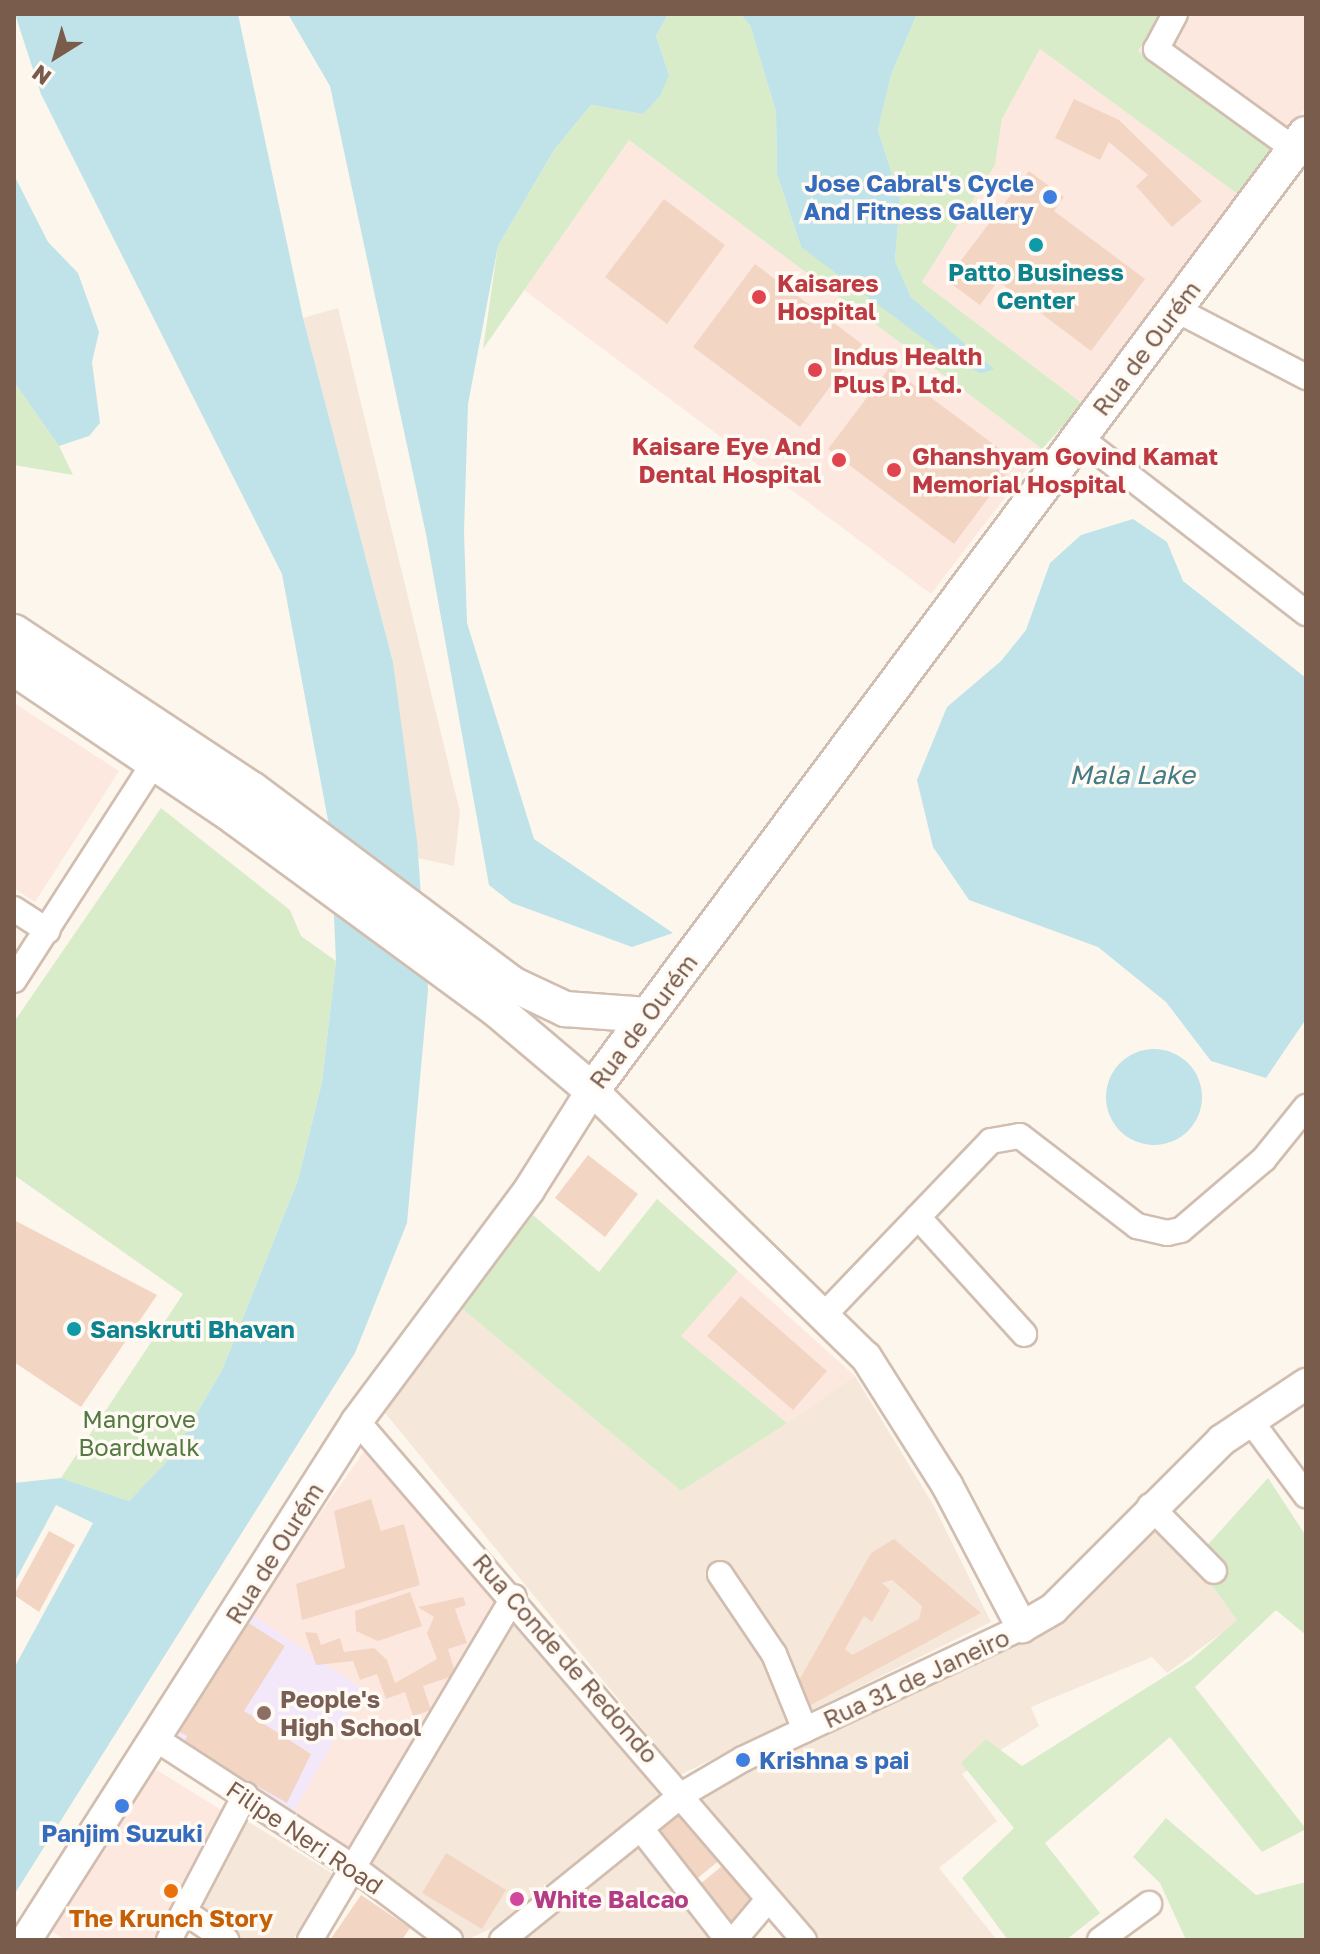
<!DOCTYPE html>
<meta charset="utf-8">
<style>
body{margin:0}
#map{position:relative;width:1320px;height:1954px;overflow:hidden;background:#fdf6ec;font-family:"Golos Text",sans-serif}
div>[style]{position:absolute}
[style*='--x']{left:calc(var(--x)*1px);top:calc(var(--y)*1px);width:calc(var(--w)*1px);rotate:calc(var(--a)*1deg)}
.residential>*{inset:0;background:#f5e8da}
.commercial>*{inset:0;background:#fde8e0}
.education>*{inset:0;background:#f3e8fa}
.green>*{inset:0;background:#d8ecc9}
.water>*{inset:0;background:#bfe3e8}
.round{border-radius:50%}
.building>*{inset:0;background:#f3d5c3}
.roads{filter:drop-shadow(2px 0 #d1beb0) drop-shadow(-2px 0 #d1beb0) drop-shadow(0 2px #d1beb0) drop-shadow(0 -2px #d1beb0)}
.minor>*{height:24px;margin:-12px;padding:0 12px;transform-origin:12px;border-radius:12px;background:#fff}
.tertiary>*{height:30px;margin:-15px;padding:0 15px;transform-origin:15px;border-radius:15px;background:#fff}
.secondary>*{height:34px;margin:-17px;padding:0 17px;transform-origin:17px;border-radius:17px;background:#fff}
.dots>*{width:22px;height:22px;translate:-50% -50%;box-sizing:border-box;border:4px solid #fffaf3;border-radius:50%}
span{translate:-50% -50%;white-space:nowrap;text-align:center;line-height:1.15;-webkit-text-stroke:7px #fffaf3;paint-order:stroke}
.shop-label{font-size:24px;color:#366cbe;font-weight:700}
.right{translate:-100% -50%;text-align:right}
.left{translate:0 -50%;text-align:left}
.culture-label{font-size:24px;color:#0d838f;font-weight:700}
.health-label{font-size:24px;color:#be3a42;font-weight:700}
.street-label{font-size:24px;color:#7a5c4d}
.park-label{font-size:24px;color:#537a41}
.education-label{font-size:24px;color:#785e54;font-weight:700}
.hotel-label{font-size:24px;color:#b23c85;font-weight:700}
.food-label{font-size:24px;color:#c56008;font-weight:700}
.water-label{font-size:26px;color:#437c86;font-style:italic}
.frame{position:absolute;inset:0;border:16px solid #7a5c4d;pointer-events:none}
.north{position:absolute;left:16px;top:16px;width:80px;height:80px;-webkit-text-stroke:6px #fffaf3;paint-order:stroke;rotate:217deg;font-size:22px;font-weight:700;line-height:32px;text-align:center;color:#7a5c4d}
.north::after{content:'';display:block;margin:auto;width:28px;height:36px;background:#7a5c4d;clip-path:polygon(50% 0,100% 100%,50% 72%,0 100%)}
</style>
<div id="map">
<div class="residential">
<div style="clip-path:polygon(338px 308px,460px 812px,454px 866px,418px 858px,393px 662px,303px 318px)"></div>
<div style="clip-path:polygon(459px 1306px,681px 1491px,855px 1376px,934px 1506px,991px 1622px,680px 1775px,382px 1409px)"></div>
<div style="clip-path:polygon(1152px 1517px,1246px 1615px,1167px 1673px,1152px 1657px,1031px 1707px,1039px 1726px,962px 1774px,997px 1821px,939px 1868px,997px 1940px,817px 1940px,698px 1795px,799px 1738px,979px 1654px)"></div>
<div style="clip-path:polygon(519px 1612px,663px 1792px,526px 1912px,467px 1940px,362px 1869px)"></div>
<div style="clip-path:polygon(242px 1818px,335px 1875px,293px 1940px,243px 1940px,195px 1907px)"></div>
<div style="clip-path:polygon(640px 1839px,717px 1940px,524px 1940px,544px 1918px)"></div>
</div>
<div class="commercial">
<div style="clip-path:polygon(1164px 14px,1306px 14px,1306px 106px,1275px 150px,1138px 51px)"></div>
<div style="clip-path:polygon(1040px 49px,1239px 195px,1083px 404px,922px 282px,995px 165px,1002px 119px)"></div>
<div style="clip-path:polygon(629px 140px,1042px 449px,931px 594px,524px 290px)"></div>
<div style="clip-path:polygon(14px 703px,119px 771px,35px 902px,14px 888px)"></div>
<div style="clip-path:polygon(738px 1271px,855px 1376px,787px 1423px,680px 1336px)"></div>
<div style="clip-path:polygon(365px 1450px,496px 1598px,346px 1855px,290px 1819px,250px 1613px)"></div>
<div style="clip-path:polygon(152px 1767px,223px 1811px,157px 1940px,65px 1940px,50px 1930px)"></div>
</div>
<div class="education">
<div style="clip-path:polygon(250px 1613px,362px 1689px,290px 1819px,163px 1736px)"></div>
</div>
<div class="green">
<div style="clip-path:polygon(668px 14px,740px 14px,750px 25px,776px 112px,777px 174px,801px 247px,981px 374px,993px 369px,911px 297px,895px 261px,900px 199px,878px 130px,891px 75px,917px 14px,1164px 14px,1138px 51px,1275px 150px,1239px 195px,1040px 49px,1002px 119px,995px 165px,922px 282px,1083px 404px,1042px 449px,629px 140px,483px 349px,498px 246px,554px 150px,591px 105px,643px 114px,669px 75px,656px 36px)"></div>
<div style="clip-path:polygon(14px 382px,59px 446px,73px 475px,14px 465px)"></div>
<div style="clip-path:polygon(161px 808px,290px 910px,301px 936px,336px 961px,322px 1082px,298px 1180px,222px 1370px,172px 1456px,129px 1501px,61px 1478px,183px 1294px,14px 1175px,14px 1022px)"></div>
<div style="clip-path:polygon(657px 1199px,738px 1271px,681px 1336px,787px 1423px,681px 1491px,459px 1306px,533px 1215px,599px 1272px)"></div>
<div style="clip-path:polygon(1268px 1478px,1306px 1536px,1306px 1635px,1276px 1610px,1195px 1687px,1306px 1829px,1262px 1852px,1170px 1737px,1045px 1843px,1100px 1913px,1066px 1940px,1008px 1940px,962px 1878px,1014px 1828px,961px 1763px,986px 1739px,1022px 1766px,1191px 1660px,1237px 1620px,1194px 1560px)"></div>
<div style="clip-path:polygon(1166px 1818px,1256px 1895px,1306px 1882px,1306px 1940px,1186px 1940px,1160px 1883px,1133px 1857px)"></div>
</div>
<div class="water">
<div style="clip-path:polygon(15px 14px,238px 14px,303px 318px,393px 662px,417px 841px,428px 990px,407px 1223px,355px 1353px,14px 1895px,14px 1668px,93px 1523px,56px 1505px,14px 1583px,14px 1483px,61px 1478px,129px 1501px,172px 1456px,222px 1370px,298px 1180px,322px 1082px,336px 961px,330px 831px,282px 574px,41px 94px)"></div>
<div style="clip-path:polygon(288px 14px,668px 14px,656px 36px,669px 75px,660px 96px,643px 114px,591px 105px,554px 150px,498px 246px,468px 404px,464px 532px,467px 623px,534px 839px,673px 933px,632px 947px,512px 903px,489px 885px,426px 534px,330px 86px)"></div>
<div style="clip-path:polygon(740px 14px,917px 14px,891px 75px,878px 130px,900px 199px,895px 261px,911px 297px,994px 369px,981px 374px,932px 345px,801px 247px,777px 174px,776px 112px,750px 25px)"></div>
<div style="clip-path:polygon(14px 175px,48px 242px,78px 273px,99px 332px,92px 362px,100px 423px,89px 436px,59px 446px,14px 382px)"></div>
<div style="clip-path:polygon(1133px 519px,1167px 542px,1183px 581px,1306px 678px,1306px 1019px,1266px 1078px,1211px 1061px,1166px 1002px,1098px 947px,969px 900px,933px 847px,917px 780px,947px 707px,1001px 661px,1026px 630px,1050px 563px,1081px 535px)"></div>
<div class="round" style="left:1106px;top:1049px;width:96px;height:96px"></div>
</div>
<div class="building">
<div style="clip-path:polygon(1074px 99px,1119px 120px,1202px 201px,1172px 227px,1136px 186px,1148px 175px,1109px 142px,1100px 160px,1055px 138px)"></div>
<div style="clip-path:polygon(1029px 171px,1064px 197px,1054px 211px,1145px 279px,1091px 351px,998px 281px,980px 305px,946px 280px)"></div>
<div style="clip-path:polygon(664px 199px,725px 245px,667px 324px,605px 277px)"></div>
<div style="clip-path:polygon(755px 264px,862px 344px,800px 427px,693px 347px)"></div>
<div style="clip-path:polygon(890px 367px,1016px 461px,954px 544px,828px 449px)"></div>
<div style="clip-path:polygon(588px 1155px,638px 1194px,605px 1237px,555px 1198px)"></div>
<div style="clip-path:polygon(14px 1220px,157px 1295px,81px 1407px,14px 1362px)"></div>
<div style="clip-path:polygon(741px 1296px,827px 1371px,793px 1410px,707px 1336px)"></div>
<div style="clip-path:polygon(371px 1499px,381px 1531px,404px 1524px,420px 1585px,302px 1620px,296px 1584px,345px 1568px,334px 1511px)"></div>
<div style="clip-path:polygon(49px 1531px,75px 1545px,39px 1612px,14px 1595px)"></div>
<div style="clip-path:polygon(evenodd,894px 1539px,981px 1613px,809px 1706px,797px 1684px,871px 1553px,894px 1539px,892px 1580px,922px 1606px,919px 1619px,852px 1655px,845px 1649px,864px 1616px,872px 1622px,890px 1590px,882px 1583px,892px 1580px)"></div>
<div style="clip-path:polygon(410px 1592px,422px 1626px,378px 1641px,356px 1631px,355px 1611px)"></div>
<div style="clip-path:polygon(463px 1597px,466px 1605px,455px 1609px,467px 1643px,448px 1649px,456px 1675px,423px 1686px,431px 1710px,413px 1716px,405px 1692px,386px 1699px,377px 1674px,360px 1680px,353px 1661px,316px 1665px,305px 1632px,317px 1633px,321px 1645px,340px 1638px,344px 1652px,374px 1648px,387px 1660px,395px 1683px,437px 1659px,427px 1633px,434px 1617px,418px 1607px)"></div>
<div style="clip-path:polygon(242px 1619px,285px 1646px,244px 1711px,311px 1754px,287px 1803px,183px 1744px,187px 1736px,172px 1727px)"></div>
<div style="clip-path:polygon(680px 1807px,721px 1859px,694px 1881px,652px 1830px)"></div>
<div style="clip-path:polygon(446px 1853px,506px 1890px,482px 1929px,422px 1893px)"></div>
<div style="clip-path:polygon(727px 1862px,756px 1897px,733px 1925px,700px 1884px)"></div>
<div style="clip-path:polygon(361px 1895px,410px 1928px,402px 1940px,330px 1940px)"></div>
</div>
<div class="roads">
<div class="minor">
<div style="--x:1175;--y:14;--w:40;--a:118"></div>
<div style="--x:1156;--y:49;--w:170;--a:35.9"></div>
<div style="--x:1175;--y:309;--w:148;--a:27.4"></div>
<div style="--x:1079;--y:437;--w:287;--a:37.8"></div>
<div style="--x:14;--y:909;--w:40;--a:32.9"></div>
<div style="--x:14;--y:980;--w:262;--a:-57.2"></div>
<div style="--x:918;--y:1217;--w:158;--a:47.8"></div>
<div style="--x:824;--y:1315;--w:241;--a:-46.2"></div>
<div style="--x:991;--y:1141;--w:29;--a:-10"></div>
<div style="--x:1020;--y:1136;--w:148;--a:37.6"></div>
<div style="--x:1137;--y:1226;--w:31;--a:13"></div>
<div style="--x:1167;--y:1233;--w:14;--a:-12"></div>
<div style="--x:1181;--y:1230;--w:109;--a:-40.5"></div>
<div style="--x:1264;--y:1159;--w:67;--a:-51.1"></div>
<div style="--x:1250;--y:1420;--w:94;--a:53.3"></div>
<div style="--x:357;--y:1421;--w:685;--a:49.26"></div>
<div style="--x:1150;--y:1506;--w:91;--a:45.4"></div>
<div style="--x:720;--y:1574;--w:97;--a:56"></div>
<div style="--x:774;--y:1654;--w:82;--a:67.8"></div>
<div style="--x:156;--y:1739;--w:239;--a:33"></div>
<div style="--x:356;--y:1869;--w:118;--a:37.1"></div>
<div style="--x:642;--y:1830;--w:140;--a:52"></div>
<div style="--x:185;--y:1912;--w:50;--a:34.3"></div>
<div style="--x:169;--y:1940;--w:164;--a:-62.3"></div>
<div style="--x:310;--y:1940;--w:399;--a:-59.3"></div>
<div style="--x:502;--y:1940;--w:233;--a:-38.9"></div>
<div style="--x:683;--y:1794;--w:69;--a:-30.3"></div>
<div style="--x:743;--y:1759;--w:309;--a:-25.3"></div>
<div style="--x:734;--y:1940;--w:51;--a:-49.8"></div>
<div style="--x:1100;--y:1940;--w:61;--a:-36.3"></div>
</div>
<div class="tertiary">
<div style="--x:26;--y:1940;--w:616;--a:-57.47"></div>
<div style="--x:357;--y:1421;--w:288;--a:-53.3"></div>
<div style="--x:529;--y:1190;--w:118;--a:-57.8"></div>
<div style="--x:592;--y:1090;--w:383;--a:44.3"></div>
<div style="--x:866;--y:1357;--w:151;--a:57.7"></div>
<div style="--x:947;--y:1485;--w:161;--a:62.2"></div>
<div style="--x:1022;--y:1627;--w:36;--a:-30"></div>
<div style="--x:1053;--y:1609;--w:239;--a:-45"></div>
<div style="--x:1222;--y:1440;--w:101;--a:-33.7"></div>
</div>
<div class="secondary">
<div style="--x:14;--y:632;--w:287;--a:33.5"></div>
<div style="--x:253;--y:790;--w:324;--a:36.8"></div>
<div style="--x:512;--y:984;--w:59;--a:25.3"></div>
<div style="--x:565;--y:1009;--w:83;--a:4.1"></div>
<div style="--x:14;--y:668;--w:268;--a:34"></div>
<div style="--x:236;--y:818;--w:323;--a:36.3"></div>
<div style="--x:496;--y:1009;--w:126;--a:40.2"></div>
<div style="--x:592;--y:1090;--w:1193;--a:-53.25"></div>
</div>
</div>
<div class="dots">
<div style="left:1050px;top:197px;background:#3f7fe0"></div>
<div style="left:1036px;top:245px;background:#0f9aa8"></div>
<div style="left:759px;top:297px;background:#e0444e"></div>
<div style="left:815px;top:370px;background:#e0444e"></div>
<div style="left:839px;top:460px;background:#e0444e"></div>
<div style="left:894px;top:470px;background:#e0444e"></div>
<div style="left:74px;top:1329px;background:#0f9aa8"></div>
<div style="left:264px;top:1713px;background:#8d6e63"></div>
<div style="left:743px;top:1760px;background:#3f7fe0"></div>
<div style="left:122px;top:1806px;background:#3f7fe0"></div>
<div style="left:171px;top:1891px;background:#e8710a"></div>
<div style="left:517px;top:1899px;background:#d1479c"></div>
</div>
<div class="shop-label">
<span class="right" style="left:1034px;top:197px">Jose Cabral's Cycle<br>And Fitness Gallery</span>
<span class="left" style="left:759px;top:1760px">Krishna s pai</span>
<span style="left:122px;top:1833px">Panjim Suzuki</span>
</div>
<div class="culture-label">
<span style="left:1036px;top:286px">Patto Business<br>Center</span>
<span class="left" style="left:90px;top:1329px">Sanskruti Bhavan</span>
</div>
<div class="health-label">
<span class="left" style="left:777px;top:297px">Kaisares<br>Hospital</span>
<span class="left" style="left:833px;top:370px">Indus Health<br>Plus P. Ltd.</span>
<span class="right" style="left:821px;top:460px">Kaisare Eye And<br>Dental Hospital</span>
<span class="left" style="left:912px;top:470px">Ghanshyam Govind Kamat<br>Memorial Hospital</span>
</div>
<div class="street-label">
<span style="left:1146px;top:348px;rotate:-53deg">Rua de Ourém</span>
<span style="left:643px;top:1021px;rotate:-53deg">Rua de Ourém</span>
<span style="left:274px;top:1553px;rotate:-58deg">Rua de Ourém</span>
<span style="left:566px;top:1658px;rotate:49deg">Rua Conde de Redondo</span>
<span style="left:916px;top:1678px;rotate:-25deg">Rua 31 de Janeiro</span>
<span style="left:305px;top:1837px;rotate:34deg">Filipe Neri Road</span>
</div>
<div class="park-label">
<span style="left:139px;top:1433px">Mangrove<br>Boardwalk</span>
</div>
<div class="education-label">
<span class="left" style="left:280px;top:1713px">People's<br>High School</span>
</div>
<div class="hotel-label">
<span class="left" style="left:533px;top:1899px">White Balcao</span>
</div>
<div class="food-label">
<span style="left:171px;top:1918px">The Krunch Story</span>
</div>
<div class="water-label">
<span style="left:1132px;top:775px">Mala Lake</span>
</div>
<div class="frame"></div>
<div class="north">N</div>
</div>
